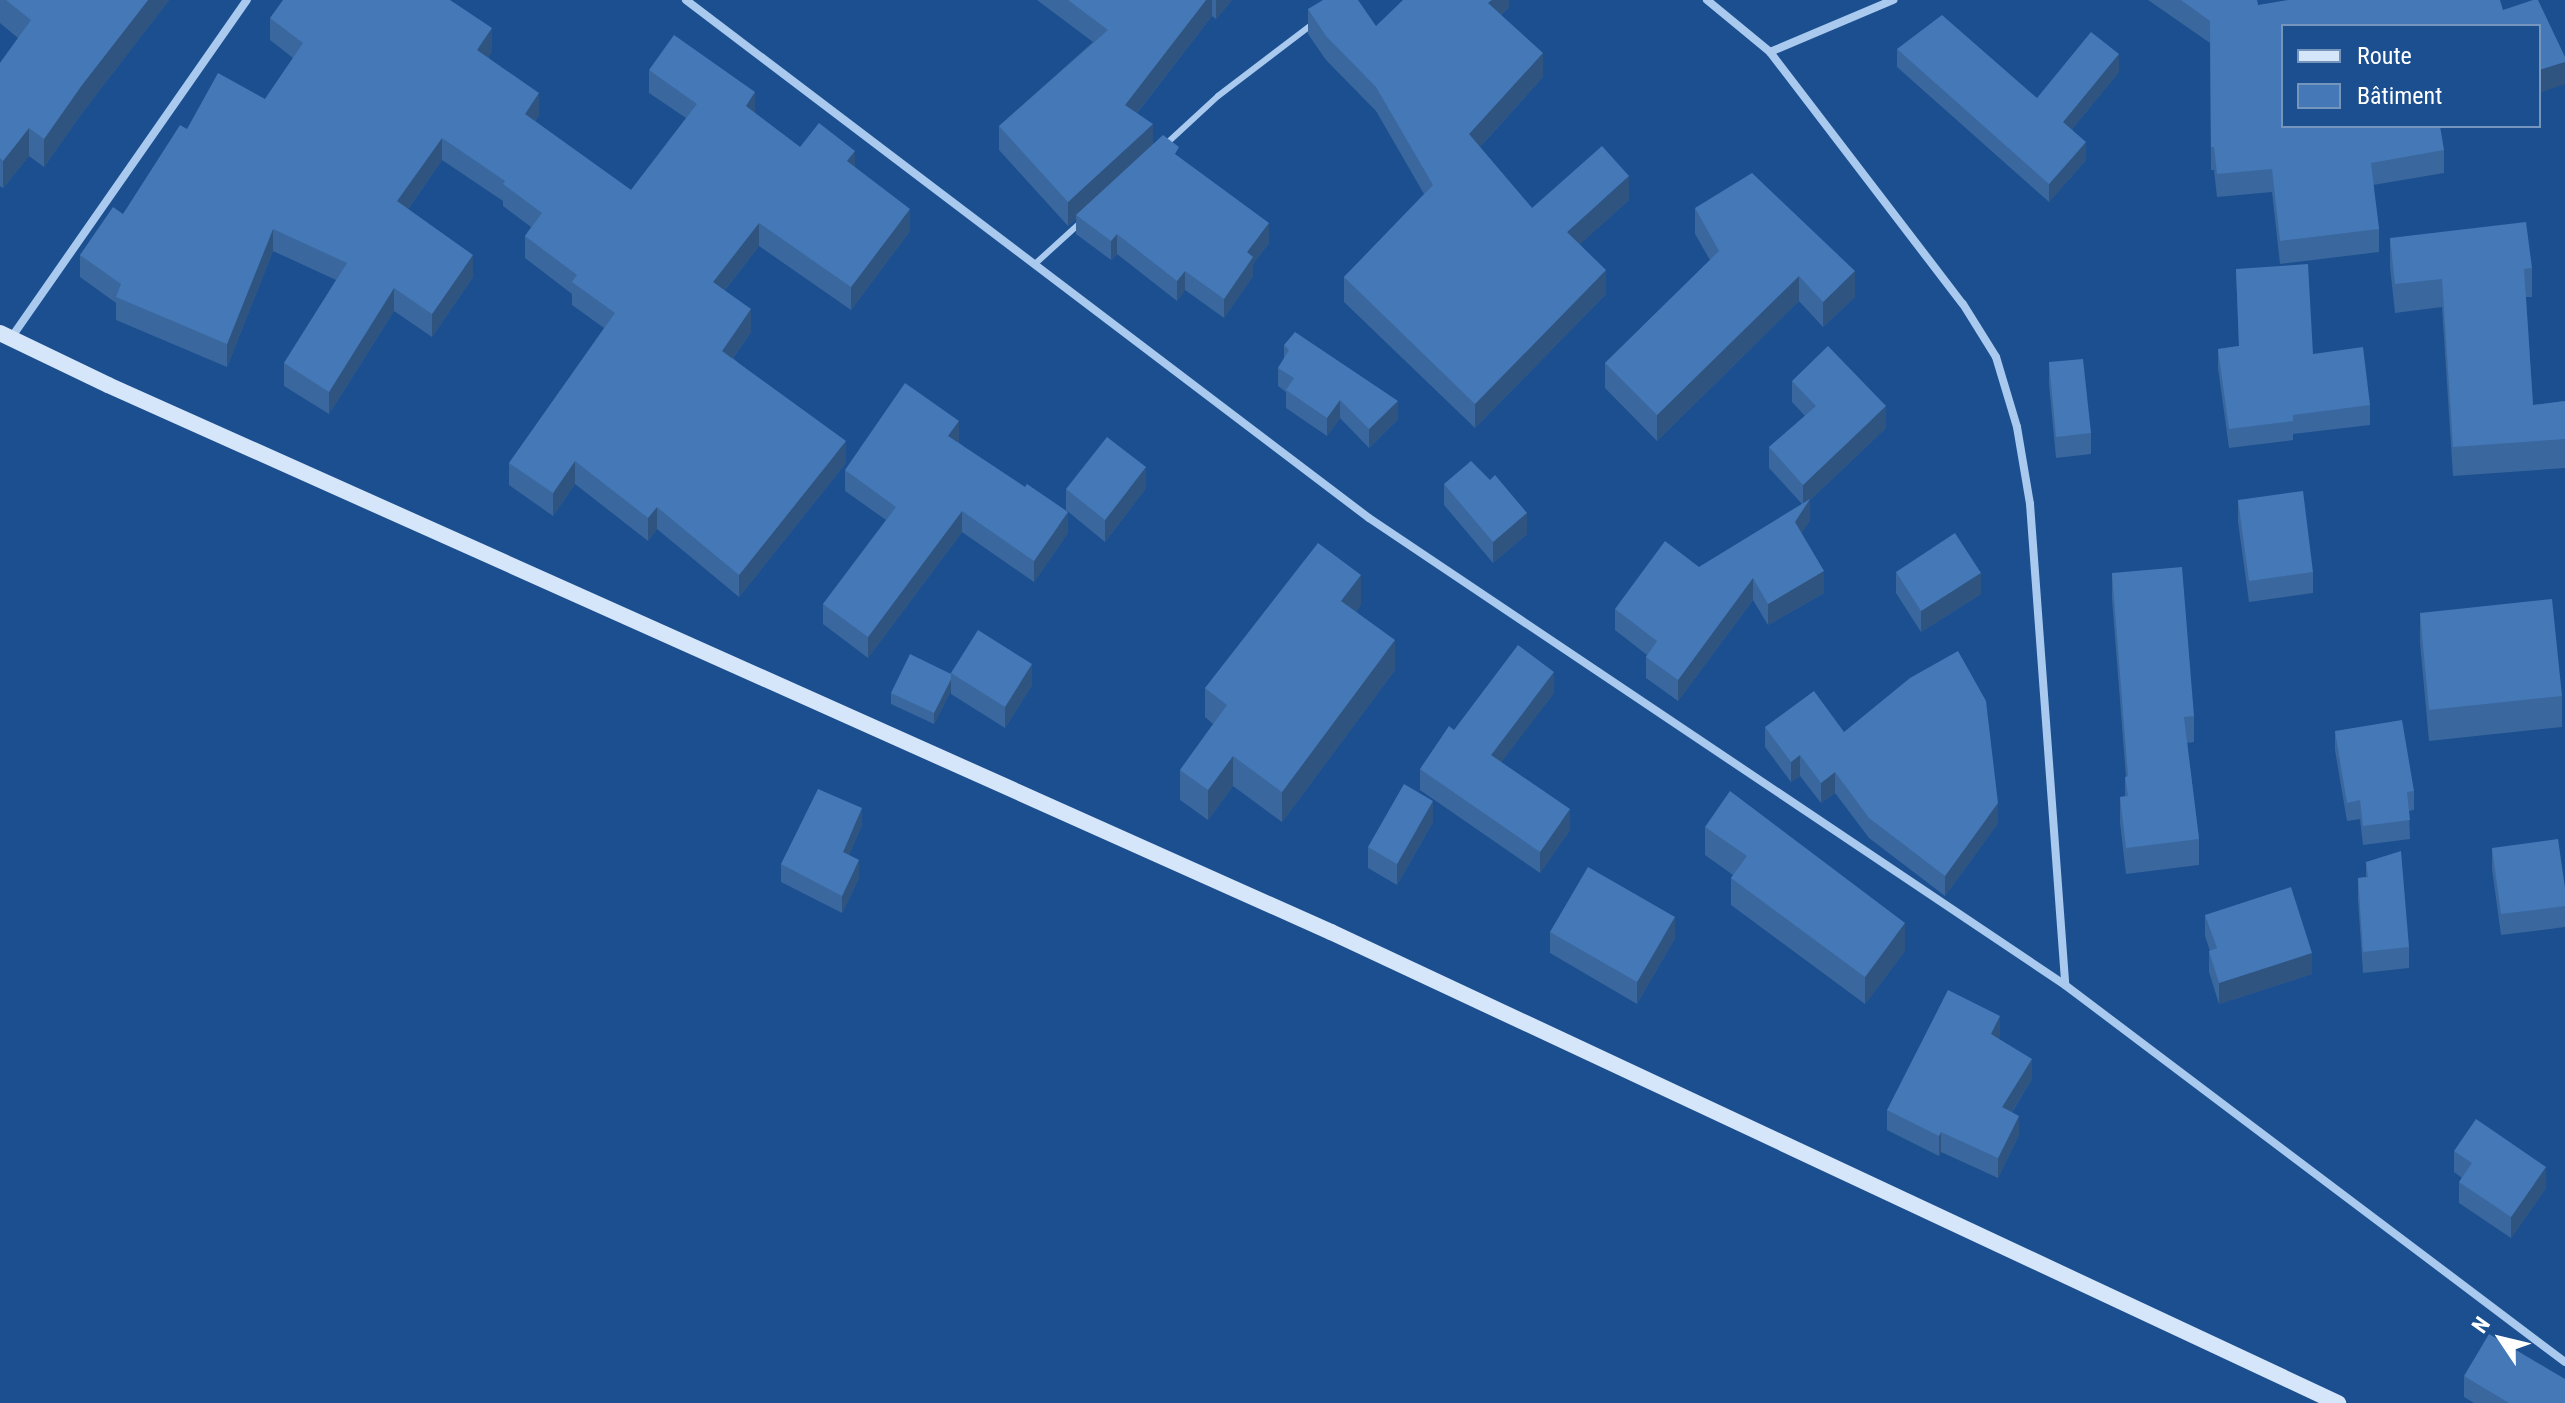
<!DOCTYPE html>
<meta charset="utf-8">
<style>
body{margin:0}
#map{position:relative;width:2565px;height:1403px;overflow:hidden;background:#1b4f8f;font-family:"Roboto Condensed",sans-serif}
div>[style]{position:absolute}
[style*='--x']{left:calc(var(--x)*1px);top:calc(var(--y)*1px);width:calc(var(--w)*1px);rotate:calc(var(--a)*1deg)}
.lane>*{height:6px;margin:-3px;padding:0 3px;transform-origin:3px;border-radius:3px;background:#a9c9ee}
.street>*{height:8px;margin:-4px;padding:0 4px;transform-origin:4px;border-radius:4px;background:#a9c9ee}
.secondary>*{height:16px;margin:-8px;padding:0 8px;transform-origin:8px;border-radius:8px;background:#d6e6fa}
.wall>*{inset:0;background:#3a679d}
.shaded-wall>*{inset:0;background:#305480}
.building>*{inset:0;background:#4478b7}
span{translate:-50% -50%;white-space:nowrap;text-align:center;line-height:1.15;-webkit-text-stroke:7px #1b4f8f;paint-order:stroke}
.legend{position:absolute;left:2281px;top:24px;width:260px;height:104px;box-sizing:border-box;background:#1b4f8f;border:2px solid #7695bc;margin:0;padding:10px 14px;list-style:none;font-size:24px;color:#fff}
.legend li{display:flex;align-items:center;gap:16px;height:40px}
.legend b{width:40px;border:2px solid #7695bc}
.north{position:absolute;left:2461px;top:1299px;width:80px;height:80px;-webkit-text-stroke:6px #1b4f8f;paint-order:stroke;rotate:305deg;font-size:22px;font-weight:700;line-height:32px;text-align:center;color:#fff}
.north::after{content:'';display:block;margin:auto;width:28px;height:36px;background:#fff;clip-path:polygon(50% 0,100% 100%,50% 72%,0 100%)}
</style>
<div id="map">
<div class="lane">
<div style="--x:1166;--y:144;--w:71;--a:-42.7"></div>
<div style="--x:1218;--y:96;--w:122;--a:-37.3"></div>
<div style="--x:1036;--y:263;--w:61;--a:-42.3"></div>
</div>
<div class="street">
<div style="--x:686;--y:0;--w:857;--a:37.18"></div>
<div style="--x:1369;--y:518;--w:838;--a:33.86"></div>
<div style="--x:2065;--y:985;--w:626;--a:37.02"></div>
<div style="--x:1707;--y:0;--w:82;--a:39.5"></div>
<div style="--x:1770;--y:52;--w:317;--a:52.6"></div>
<div style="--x:1963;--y:304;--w:62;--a:58.1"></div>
<div style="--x:1996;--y:357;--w:73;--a:73.3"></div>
<div style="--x:2017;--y:427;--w:78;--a:80.4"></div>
<div style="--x:2030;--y:504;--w:482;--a:85.8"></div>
<div style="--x:1770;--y:52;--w:134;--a:-22.9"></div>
<div style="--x:11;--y:338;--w:412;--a:-55.1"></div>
</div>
<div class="secondary">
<div style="--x:0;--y:333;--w:120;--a:25.7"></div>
<div style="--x:108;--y:385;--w:1340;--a:24.1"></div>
<div style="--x:1331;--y:932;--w:1112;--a:25.07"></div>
</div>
<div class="wall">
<div style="clip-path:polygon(0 0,169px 0,82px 113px,44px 167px,29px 156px,3px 188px,0 186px,0 63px,18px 38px,0 23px)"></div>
<div style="clip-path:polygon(1037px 0,1232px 0,1216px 19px,1212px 16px,1137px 113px,1153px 145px,1179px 157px,1269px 243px,1253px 264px,1253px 276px,1224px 318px,1185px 290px,1177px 301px,1117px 254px,1111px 260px,1076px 234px,1076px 218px,1068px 226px,999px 150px,999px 126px,1093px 42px)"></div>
<div style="clip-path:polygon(1509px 0,1509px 7px,1501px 15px,1543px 77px,1480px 147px,1532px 208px,1629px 200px,1580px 244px,1606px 294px,1475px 428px,1344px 302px,1344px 277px,1424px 194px,1376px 111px,1326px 60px,1308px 34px,1308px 9px,1376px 26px)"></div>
<div style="clip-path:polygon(2148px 0,2257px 0,2258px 5px,2503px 10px,2539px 26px,2283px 26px,2444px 150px,2444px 173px,2373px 185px,2379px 229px,2379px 252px,2280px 264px,2272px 192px,2217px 197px,2214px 170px,2211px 170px,2210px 43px)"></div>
<div style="clip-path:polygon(270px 18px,492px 51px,488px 57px,539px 115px,535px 121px,631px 190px,686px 118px,649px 93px,649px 70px,755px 113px,800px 147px,855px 167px,910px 231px,851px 310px,759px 246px,725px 290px,751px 332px,733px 358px,846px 463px,739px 597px,657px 529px,648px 541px,575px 484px,553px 516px,509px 485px,509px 463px,604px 328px,572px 305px,572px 294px,525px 258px,525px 236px,531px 227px,503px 206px,503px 201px,442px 160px,408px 209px,473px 277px,432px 337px,394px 311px,329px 414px,284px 386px,284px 363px,336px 280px,273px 251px,227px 367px,116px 320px,116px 303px,80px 277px,80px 255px,123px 214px,187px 129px,265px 99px,293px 58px,270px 40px)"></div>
<div style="clip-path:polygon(1897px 49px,2037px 98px,2119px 72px,2072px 129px,2086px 160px,2049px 202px,1897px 67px)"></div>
<div style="clip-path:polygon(1695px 208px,1855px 297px,1823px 327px,1799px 301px,1657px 441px,1605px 388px,1605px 363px,1710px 260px,1695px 234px)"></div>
<div style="clip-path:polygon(2390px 238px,2532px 268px,2532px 297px,2526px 297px,2533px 405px,2565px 401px,2565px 468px,2453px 476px,2442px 307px,2395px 313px,2390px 267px)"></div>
<div style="clip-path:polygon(2236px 269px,2313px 354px,2370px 405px,2370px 425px,2293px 434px,2293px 440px,2229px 448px,2218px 368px,2218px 349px,2239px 346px)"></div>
<div style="clip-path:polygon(1284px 345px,1398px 419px,1369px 448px,1340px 418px,1327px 436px,1286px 408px,1286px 392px,1278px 386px,1278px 368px,1284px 358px)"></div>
<div style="clip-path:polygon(2049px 362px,2091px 433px,2091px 454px,2056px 458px,2049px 384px)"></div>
<div style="clip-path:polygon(1792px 381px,1886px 428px,1810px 500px,1810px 520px,1801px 533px,1824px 593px,1768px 625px,1753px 600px,1678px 701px,1646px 678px,1646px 657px,1647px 655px,1615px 630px,1615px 609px,1699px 567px,1802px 504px,1769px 468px,1769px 447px,1805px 416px,1792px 402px)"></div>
<div style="clip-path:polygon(959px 441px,958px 442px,1068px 533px,1034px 582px,962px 532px,868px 658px,823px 624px,823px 604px,886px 520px,845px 491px,845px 470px)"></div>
<div style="clip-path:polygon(1444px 484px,1527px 534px,1493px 563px,1444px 505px)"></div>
<div style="clip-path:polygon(1146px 488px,1105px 542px,1066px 510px,1066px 489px)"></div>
<div style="clip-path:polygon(2238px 500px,2313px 572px,2313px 593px,2249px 602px,2238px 522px)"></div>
<div style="clip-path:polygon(1896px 572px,1981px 594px,1921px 632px,1896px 593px)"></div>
<div style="clip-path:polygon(2112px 573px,2194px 716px,2194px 742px,2187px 743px,2199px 839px,2199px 865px,2126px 874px,2120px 823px,2120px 797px,2125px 796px,2125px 777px,2126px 777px,2112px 599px)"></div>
<div style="clip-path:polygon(1361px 605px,1356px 611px,1395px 670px,1282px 822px,1233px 786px,1208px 820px,1180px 800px,1180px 770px,1213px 724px,1205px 717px,1205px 688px)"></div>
<div style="clip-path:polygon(2420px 613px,2562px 696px,2562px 727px,2429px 741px,2420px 643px)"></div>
<div style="clip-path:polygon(951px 673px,1032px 685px,1005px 728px,951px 694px,951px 690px,934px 724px,891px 704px,891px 693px)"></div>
<div style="clip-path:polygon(1554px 693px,1501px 762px,1570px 830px,1540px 873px,1420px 790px,1420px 769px,1454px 730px)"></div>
<div style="clip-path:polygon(1765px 727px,1844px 732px,1998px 823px,1945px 896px,1869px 838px,1835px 793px,1821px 803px,1800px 776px,1791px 782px,1765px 747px)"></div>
<div style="clip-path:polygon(2335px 731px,2414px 791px,2414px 810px,2409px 811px,2410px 839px,2363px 845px,2360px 819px,2347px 821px,2335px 750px)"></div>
<div style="clip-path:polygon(1433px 822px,1397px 885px,1368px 868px,1368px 847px)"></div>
<div style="clip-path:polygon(862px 825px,849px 855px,859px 878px,842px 913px,781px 882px,781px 864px)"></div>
<div style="clip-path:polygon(1705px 827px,1905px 951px,1865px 1004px,1731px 905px,1731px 878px,1733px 875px,1705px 855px)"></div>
<div style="clip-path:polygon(2492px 848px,2565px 888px,2565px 927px,2501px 935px,2492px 869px)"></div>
<div style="clip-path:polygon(2366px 862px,2409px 947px,2409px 968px,2363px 973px,2358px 900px,2358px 878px,2366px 877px)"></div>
<div style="clip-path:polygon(2205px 915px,2312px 974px,2219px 1004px,2209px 972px,2209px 951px,2210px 951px,2205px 936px)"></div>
<div style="clip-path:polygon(1550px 932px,1675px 938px,1637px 1004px,1550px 953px)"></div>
<div style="clip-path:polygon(2000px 1036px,1998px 1038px,2032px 1079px,2012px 1112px,2019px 1135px,1998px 1178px,1941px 1152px,1939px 1156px,1887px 1130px,1887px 1110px)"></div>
<div style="clip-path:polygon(2454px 1151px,2546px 1188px,2511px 1238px,2459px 1203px,2459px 1182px,2462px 1178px,2454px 1172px)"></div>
<div style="clip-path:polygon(2464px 1376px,2565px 1403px,2474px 1403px,2464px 1397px)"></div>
</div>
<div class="shaded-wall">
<div style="clip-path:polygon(148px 0,169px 0,82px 113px,44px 167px,44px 139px,82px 85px)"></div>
<div style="clip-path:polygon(1206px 0,1212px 0,1212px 16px,1125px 128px,1125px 105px)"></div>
<div style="clip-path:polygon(1216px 0,1232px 0,1216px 19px)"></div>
<div style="clip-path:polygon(1492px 0,1509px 0,1509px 7px,1488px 28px,1488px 3px)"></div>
<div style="clip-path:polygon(492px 28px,492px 51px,477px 73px,477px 50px)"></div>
<div style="clip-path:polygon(1543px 53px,1543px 77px,1469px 159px,1469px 134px)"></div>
<div style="clip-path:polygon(2119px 54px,2119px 72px,2063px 140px,2063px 122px)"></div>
<div style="clip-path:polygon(2565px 62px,2565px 84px,2539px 93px,2539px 70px)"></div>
<div style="clip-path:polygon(755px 92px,755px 115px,746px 106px)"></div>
<div style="clip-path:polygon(539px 93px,539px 115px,525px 136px,525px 114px)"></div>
<div style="clip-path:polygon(1153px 124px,1153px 148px,1076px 215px,1076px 218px,1068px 226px,1068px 202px)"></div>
<div style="clip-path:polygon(29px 128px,29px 156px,3px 188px,3px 161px)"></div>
<div style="clip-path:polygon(442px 138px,442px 160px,397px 224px,397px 201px)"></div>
<div style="clip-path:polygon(2086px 142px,2086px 160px,2049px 202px,2049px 184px)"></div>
<div style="clip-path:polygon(855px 151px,855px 174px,847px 161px)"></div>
<div style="clip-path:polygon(1629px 176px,1629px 200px,1567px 256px,1567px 232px)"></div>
<div style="clip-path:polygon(910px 209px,910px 231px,851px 310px,851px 287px)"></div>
<div style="clip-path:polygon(759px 223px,759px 246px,713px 305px,713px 282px)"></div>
<div style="clip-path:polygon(1269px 223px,1269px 243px,1253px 264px,1253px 276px,1224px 318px,1224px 299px,1247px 252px)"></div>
<div style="clip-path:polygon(273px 229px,273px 251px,227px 367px,227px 344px)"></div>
<div style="clip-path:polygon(1117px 234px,1117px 254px,1111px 260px,1111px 241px)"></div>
<div style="clip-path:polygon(473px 255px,473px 277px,432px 337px,432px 314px)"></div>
<div style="clip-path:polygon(1606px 270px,1606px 294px,1475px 428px,1475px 404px)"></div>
<div style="clip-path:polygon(1185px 271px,1185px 290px,1177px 301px,1177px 281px)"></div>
<div style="clip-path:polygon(1855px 271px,1855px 297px,1823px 327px,1823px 302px)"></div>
<div style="clip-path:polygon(1799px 276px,1799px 301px,1657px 441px,1657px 415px)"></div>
<div style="clip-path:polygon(394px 288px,394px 311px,329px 414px,329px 392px)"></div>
<div style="clip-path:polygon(751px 309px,751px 332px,722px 373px,722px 351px)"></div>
<div style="clip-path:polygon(1340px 400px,1340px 418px,1327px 436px,1327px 418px)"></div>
<div style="clip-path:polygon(1398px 401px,1398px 419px,1369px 448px,1369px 429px)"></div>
<div style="clip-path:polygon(1886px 406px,1886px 428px,1810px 500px,1810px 520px,1795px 543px,1795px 522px,1803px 506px,1803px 485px)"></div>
<div style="clip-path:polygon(959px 421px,959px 441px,948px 456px,948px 436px)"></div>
<div style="clip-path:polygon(846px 441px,846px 463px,739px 597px,739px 575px)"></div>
<div style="clip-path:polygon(575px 461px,575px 484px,553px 516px,553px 493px)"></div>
<div style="clip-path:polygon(1146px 467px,1146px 488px,1105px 542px,1105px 520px)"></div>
<div style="clip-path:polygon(657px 507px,657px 529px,648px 541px,648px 518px)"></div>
<div style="clip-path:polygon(962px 511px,962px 532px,868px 658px,868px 637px)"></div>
<div style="clip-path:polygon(1068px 512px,1068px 533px,1034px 582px,1034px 561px)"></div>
<div style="clip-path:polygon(1527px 513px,1527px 534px,1493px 563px,1493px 542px)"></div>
<div style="clip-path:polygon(1824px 571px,1824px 593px,1768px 625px,1768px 604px)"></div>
<div style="clip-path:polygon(1981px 573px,1981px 594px,1921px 632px,1921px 611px)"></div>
<div style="clip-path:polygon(1361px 575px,1361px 605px,1341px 630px,1341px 601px)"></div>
<div style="clip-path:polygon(1753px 578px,1753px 600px,1678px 701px,1678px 680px)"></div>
<div style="clip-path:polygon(1395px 640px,1395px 670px,1282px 822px,1282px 792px)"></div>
<div style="clip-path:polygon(1032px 664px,1032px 685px,1005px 728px,1005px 707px)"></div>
<div style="clip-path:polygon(1554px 672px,1554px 693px,1491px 776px,1491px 755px)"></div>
<div style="clip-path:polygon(951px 679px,951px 690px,934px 724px,934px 713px)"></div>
<div style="clip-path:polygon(1800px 755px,1800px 776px,1791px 782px,1791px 762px)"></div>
<div style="clip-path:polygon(1233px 756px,1233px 786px,1208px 820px,1208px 790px)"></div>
<div style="clip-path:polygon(1835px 772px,1835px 793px,1821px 803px,1821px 783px)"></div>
<div style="clip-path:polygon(1433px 801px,1433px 822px,1397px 885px,1397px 864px)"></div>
<div style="clip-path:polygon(1998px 803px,1998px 823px,1945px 896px,1945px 876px)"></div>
<div style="clip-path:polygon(862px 808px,862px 825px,843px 869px,843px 852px)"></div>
<div style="clip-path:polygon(1570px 809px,1570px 830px,1540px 873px,1540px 852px)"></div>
<div style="clip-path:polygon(859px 860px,859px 878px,842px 913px,842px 896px)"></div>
<div style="clip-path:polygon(1675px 917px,1675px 938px,1637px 1004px,1637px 982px)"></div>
<div style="clip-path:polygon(1905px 923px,1905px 951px,1865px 1004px,1865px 977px)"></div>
<div style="clip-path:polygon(2312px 953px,2312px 974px,2219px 1004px,2219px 983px)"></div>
<div style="clip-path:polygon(2000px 1016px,2000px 1036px,1991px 1054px,1991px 1034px)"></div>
<div style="clip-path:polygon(2032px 1059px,2032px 1079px,2002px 1127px,2002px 1107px)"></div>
<div style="clip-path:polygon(2019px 1116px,2019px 1135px,1998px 1178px,1998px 1158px)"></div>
<div style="clip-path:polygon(1941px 1132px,1941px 1152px,1939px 1156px,1939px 1136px)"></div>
<div style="clip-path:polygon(2546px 1167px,2546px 1188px,2511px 1238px,2511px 1217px)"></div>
</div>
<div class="building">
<div style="clip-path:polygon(6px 0,148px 0,82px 85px,44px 139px,29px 128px,3px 161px,0 158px,0 63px,31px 20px)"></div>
<div style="clip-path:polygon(283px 0,450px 0,492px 28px,477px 50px,539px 93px,525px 114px,631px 190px,697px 104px,649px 70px,674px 35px,755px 92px,746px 106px,800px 147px,819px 123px,855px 151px,847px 161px,910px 209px,851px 287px,759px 223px,713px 282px,751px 309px,722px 351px,846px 441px,739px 575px,657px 507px,648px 518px,575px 461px,553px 493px,509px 463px,615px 313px,572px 282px,577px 275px,525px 236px,542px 213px,503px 184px,505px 181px,442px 138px,397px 201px,473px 255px,432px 314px,394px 288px,329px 392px,284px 363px,347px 263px,273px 229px,227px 344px,116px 297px,121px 284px,80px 255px,113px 207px,123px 214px,180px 125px,187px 129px,218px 73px,265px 99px,303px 43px,270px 18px)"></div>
<div style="clip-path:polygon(1068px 0,1206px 0,1125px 105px,1153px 124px,1068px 202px,999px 126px,1108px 30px)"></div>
<div style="clip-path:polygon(1323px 0,1358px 0,1376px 26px,1403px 0,1492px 0,1488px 3px,1543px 53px,1469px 134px,1532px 208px,1602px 146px,1629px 176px,1567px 232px,1606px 270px,1475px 404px,1344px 277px,1433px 185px,1376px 87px,1326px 36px,1308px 9px)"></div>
<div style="clip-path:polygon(2181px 0,2257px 0,2258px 5px,2288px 0,2500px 0,2503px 10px,2533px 0,2538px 0,2565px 57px,2565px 62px,2539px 70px,2539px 26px,2283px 26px,2283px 126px,2440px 126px,2444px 150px,2371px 163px,2379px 229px,2280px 241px,2272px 169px,2217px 174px,2214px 147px,2211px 147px,2210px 21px)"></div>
<div style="clip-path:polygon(1942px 15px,2037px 98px,2091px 32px,2119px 54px,2063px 122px,2086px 142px,2049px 184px,1897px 49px)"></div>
<div style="clip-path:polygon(1163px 135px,1179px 147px,1175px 154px,1269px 223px,1247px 252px,1253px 257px,1224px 299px,1185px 271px,1177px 281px,1117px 234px,1111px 241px,1076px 215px)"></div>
<div style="clip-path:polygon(1752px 173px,1855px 271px,1823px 302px,1799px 276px,1657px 415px,1605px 363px,1719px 251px,1695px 208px)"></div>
<div style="clip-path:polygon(2526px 222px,2532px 268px,2524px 269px,2533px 405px,2565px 401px,2565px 439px,2453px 447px,2442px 279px,2395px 284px,2390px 238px)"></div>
<div style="clip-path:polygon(2308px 264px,2313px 354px,2363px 347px,2370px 405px,2293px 415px,2293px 421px,2229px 429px,2218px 349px,2239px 346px,2236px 269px)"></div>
<div style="clip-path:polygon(1295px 332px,1398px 401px,1369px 429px,1340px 400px,1327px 418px,1286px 390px,1294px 378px,1278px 368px,1289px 350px,1284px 345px)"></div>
<div style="clip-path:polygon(1828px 346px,1886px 406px,1803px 485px,1769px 447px,1816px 406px,1792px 381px)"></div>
<div style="clip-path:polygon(2083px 359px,2091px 433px,2056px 437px,2049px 362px)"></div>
<div style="clip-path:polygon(905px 383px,959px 421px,948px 436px,1025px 487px,1027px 484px,1068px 512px,1034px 561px,962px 511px,868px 637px,823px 604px,896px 507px,845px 470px)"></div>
<div style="clip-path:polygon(1107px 437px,1146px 467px,1105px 520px,1066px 489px)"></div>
<div style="clip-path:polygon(1471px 461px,1490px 480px,1495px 475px,1527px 513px,1493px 542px,1444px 484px)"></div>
<div style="clip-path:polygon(2303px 491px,2313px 572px,2249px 581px,2238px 500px)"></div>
<div style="clip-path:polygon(1810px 499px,1795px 522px,1824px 571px,1768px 604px,1753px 578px,1678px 680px,1646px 657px,1657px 641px,1615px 609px,1665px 541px,1699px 567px)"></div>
<div style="clip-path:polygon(1955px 533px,1981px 573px,1921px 611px,1896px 572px)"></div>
<div style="clip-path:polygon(1318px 543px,1361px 575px,1341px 601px,1395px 640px,1282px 792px,1233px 756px,1208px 790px,1180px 770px,1227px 705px,1205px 688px)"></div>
<div style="clip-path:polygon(2182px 567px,2194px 716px,2184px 717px,2199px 839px,2126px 848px,2120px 797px,2128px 796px,2125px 777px,2128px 776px,2112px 573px)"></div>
<div style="clip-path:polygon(2552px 599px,2562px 696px,2429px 710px,2420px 613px)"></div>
<div style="clip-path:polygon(978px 630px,1032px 664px,1005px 707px,951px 673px)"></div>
<div style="clip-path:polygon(1518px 645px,1554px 672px,1491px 755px,1570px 809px,1540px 852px,1420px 769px,1449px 726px,1454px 730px)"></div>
<div style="clip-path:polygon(1958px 651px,1986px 701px,1998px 803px,1945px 876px,1869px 818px,1835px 772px,1821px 783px,1800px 755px,1791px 762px,1765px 727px,1814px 691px,1844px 732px,1910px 678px)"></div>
<div style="clip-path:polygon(910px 654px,951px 674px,951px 679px,934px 713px,891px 693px)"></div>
<div style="clip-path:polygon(2402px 720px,2414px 791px,2407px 792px,2410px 820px,2363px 826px,2360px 800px,2347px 803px,2335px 731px)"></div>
<div style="clip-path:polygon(1404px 784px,1433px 801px,1397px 864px,1368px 847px)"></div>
<div style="clip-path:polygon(818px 789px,862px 808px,843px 852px,859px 860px,842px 896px,781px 864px)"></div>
<div style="clip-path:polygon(1730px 791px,1905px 923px,1865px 977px,1731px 878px,1747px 856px,1705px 827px)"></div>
<div style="clip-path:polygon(2558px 839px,2565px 888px,2565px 906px,2501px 914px,2492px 848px)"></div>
<div style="clip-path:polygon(2401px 851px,2409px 947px,2363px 952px,2358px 878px,2368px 877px,2366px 862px)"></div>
<div style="clip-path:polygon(1588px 867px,1675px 917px,1637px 982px,1550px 932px)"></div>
<div style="clip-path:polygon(2291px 887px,2312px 953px,2219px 983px,2209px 951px,2217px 948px,2205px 915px)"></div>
<div style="clip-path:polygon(1948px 990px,2000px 1016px,1991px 1034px,2032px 1059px,2002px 1107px,2019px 1116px,1998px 1158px,1941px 1132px,1939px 1136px,1887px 1110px)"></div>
<div style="clip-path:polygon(2476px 1119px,2546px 1167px,2511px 1217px,2459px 1182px,2472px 1163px,2454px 1151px)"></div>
<div style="clip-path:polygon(2489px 1334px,2565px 1379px,2565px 1403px,2509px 1403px,2464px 1376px)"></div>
</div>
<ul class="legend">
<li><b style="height:10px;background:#d6e6fa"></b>Route</li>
<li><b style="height:22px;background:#4478b7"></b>Bâtiment</li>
</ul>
<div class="north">N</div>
</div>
